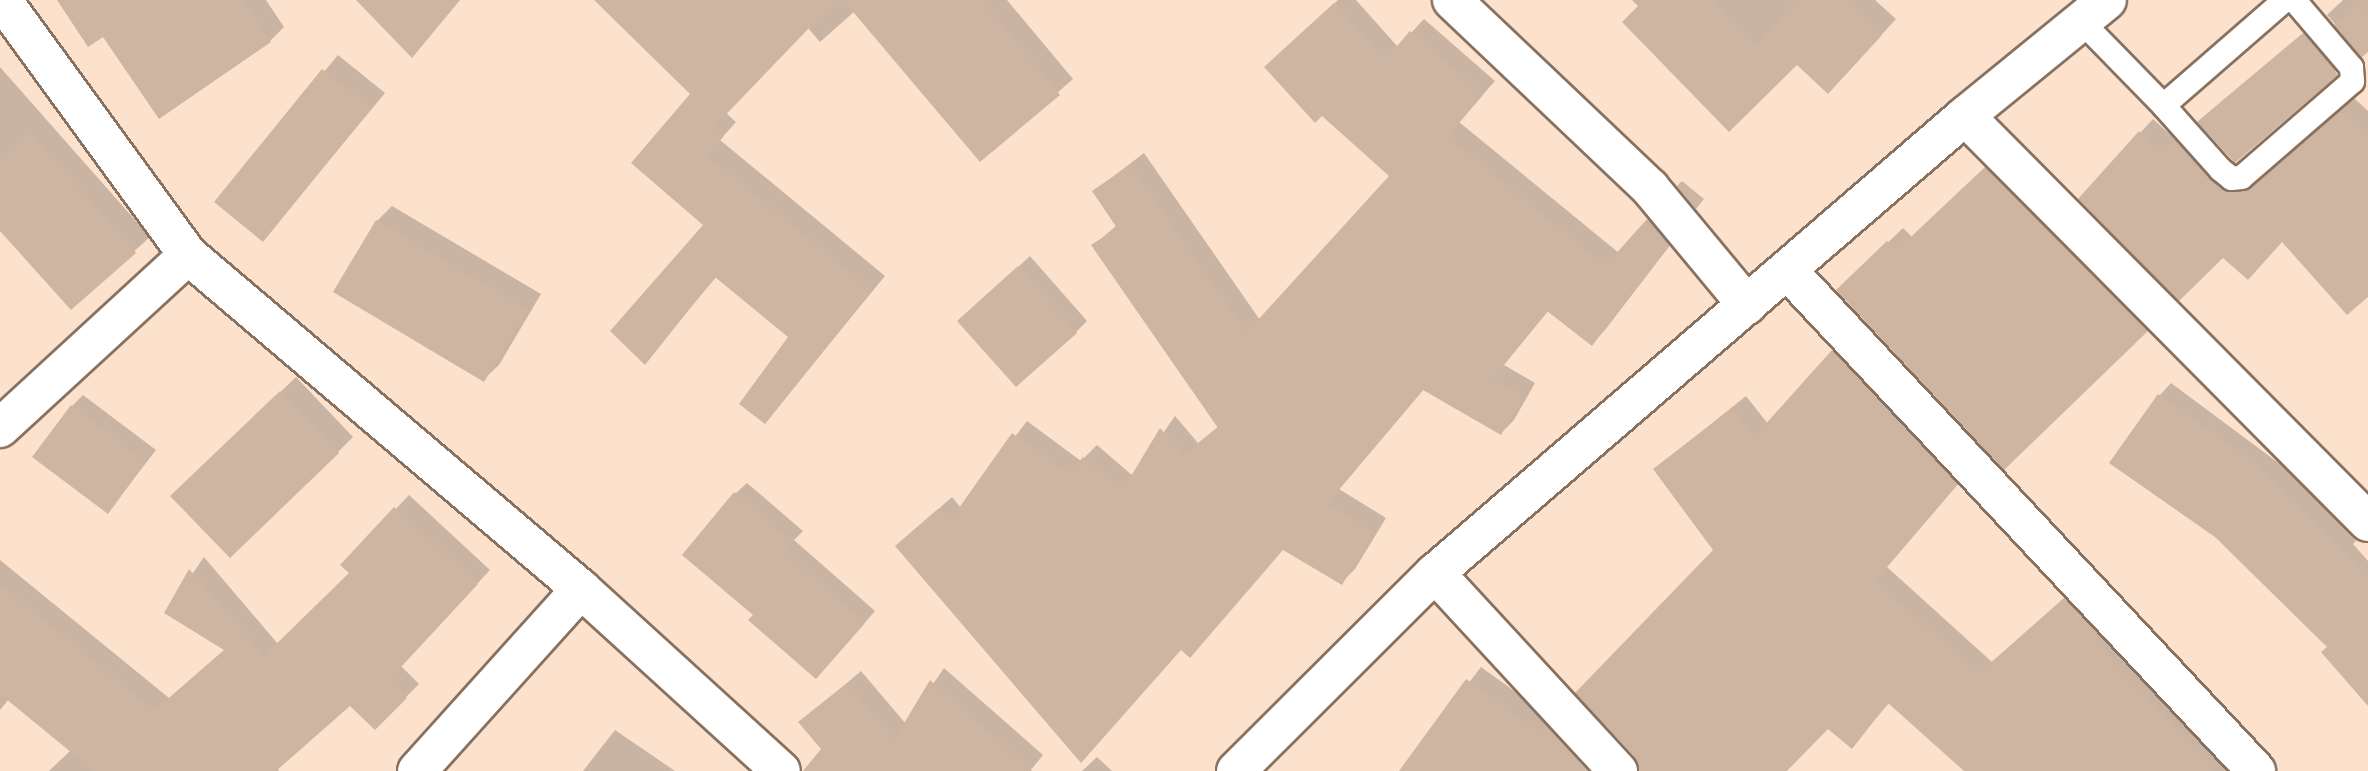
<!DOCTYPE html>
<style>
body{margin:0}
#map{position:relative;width:2368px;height:771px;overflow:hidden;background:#fce2cd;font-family:"Fira Sans Condensed",sans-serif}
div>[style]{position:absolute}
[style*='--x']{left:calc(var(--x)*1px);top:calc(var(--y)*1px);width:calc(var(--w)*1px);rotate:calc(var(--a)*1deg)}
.shadow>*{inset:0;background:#0003}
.building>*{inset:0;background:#ceb5a1}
.roads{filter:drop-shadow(2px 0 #88715f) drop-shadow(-2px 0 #88715f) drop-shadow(0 2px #88715f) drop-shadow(0 -2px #88715f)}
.service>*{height:23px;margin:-11.5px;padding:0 11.5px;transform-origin:11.5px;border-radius:11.5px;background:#fff}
.minor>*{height:38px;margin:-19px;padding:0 19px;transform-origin:19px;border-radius:19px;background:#fff}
.tertiary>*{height:38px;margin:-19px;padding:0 19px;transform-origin:19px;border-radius:19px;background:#fff}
span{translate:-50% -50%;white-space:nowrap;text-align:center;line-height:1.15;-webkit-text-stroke:5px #fce2cd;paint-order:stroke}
</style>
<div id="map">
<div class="shadow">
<div style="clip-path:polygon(59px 0,266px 0,284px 27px,270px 41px,103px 34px)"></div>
<div style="clip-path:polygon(380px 0,460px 0,412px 56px)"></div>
<div style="clip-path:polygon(596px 0,1007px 0,1073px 79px,981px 160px,855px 11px,820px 42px,808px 28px,726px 113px,736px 122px,720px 140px,885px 276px,765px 422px,791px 337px,717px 276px,645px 362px,705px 225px,692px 94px)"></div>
<div style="clip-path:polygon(1338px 0,1356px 0,1398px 47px,1424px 19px,1495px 81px,1459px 122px,1619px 253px,1662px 207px,1681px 231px,1605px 330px,1592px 343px,1549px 310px,1504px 365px,1535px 383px,1514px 420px,1501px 433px,1424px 389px,1339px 489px,1386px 518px,1355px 569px,1342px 582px,1284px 548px,1182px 649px,911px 533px,952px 497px,961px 508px,1027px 421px,1081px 461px,1097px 445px,1133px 476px,1175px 416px,1198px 443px,1219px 426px,1094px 245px,1117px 225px,1094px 191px,1144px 153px,1260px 320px,1391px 176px,1280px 54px)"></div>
<div style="clip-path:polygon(1632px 0,1875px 0,1896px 19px,1843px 77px,1639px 7px)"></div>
<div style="clip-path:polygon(2343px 0,2368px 0,2368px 50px,2362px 55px,2327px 15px)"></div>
<div style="clip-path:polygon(2316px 23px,2347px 60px,2235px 161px,2210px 111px)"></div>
<div style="clip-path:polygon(338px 55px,385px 93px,263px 240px,216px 202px)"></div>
<div style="clip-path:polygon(0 67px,150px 237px,71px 308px,0 228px)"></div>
<div style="clip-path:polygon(2354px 98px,2368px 111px,2368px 295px,2283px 240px,2261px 264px,2140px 133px,2153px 119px,2176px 140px,2190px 128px,2246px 179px,2266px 175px)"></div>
<div style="clip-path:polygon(2001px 154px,2161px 316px,2004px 467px,1838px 290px,1903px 228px,1912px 237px)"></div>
<div style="clip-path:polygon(392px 206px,541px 294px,499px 365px,483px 380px,377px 221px)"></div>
<div style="clip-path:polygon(1030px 256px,1087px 321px,1076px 332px,971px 311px)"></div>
<div style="clip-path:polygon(1846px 338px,1970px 470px,1887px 567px,1992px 662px,2078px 586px,2239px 771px,1967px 771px,1890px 702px,1852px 746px,1828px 727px,1786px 771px,1657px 771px,1716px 551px,1655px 469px,1746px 396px,1768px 424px)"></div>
<div style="clip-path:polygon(296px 377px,353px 437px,338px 452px,188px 481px)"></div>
<div style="clip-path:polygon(2171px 383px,2292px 473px,2356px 541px,2353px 544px,2368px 561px,2368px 704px,2159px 396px)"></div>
<div style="clip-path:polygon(83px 395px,156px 450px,108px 512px,72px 406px)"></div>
<div style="clip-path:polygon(747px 483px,803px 531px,794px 540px,875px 611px,827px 666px,755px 615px,735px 494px)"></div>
<div style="clip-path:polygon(409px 495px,490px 570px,401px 666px,419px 684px,375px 728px,351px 703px,277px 768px,279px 771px,49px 771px,71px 750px,9px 699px,0 710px,0 560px,169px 698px,226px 649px,166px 612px,204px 557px,278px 644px,351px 573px,343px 565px)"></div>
<div style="clip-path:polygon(1481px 667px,1590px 746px,1572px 771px,1401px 771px)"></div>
<div style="clip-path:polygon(944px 668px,1043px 755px,1030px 771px,816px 771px,824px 749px,801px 722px,861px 671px,906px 724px)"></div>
<div style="clip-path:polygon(615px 730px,675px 771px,583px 771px)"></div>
<div style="clip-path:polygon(1097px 757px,1112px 771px,1082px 771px)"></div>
</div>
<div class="building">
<div style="clip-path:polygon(57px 0,242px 0,271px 42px,159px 119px,103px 37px,88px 47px)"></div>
<div style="clip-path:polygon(356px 0,460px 0,412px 58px)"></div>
<div style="clip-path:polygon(594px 0,836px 0,713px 128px,723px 137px,707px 156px,872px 291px,765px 424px,739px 404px,788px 337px,715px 277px,645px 365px,610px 331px,703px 225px,631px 163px,690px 94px)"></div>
<div style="clip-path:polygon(843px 0,981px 0,1060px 95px,980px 162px)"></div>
<div style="clip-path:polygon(1644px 0,1711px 0,1756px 46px,1797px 0,1844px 0,1882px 35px,1828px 94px,1797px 65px,1729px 132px,1622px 22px)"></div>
<div style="clip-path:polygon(2366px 0,2368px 52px,2361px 58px,2334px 25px)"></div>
<div style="clip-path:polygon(1334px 3px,1385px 60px,1410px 31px,1483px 95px,1447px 137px,1605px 266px,1647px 219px,1669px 245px,1592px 346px,1547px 311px,1492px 379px,1523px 397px,1501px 435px,1423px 390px,1327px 504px,1374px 532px,1342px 585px,1283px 550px,1190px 658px,1181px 650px,1081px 763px,895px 546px,938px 509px,949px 522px,1012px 433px,1068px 474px,1083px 457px,1122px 491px,1160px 428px,1184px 455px,1218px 428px,1091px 245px,1117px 228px,1092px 191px,1130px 165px,1246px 333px,1389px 176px,1322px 116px,1315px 123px,1264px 67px)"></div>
<div style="clip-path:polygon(2303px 33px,2338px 75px,2235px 163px,2197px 122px)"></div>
<div style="clip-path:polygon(322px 69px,371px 109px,263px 242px,214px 202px)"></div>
<div style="clip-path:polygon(2339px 111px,2368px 136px,2368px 297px,2347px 315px,2282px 242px,2248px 280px,2223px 258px,2179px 301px,2078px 199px,2139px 131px,2161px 152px,2176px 140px,2222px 189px,2243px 191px)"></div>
<div style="clip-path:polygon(31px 134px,136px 253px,71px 310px,0 231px,0 161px)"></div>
<div style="clip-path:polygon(1985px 167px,2148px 331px,2004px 470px,1836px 290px,1887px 241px,1897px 250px)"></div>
<div style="clip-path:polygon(1682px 181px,1704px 199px,1696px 209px,1677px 186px)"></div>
<div style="clip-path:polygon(376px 220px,527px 310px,484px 382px,333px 292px)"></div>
<div style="clip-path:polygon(1018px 266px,1077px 333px,1016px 387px,957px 321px)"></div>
<div style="clip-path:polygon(1832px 350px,1958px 484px,1875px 581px,1978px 674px,2064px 598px,2098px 637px,2094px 641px,2214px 771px,1964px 771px,1888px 703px,1852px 749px,1828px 729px,1787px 771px,1639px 771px,1634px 756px,1575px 693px,1713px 550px,1653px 469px,1732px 408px,1754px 437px)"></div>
<div style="clip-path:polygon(280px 391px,339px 453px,230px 558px,170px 496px)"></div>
<div style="clip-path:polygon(2158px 394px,2257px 465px,2368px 577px,2368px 706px,2321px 652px,2327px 647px,2215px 537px,2109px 463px)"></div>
<div style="clip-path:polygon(71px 405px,146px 462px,108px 514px,32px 457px)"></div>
<div style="clip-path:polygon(734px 492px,793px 543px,785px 552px,865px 623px,816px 679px,748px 620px,753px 615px,682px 555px)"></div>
<div style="clip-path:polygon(394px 507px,478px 584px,389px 680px,407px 698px,375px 730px,350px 706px,276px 771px,94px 771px,0 694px,0 585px,154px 711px,224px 650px,164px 613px,189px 569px,264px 656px,349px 573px,340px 565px)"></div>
<div style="clip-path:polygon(1466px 679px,1538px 732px,1545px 724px,1588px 771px,1399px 771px)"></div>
<div style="clip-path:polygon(930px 680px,1032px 771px,803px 771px,821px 749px,798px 722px,847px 683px,894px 740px)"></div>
</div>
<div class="roads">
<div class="service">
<div style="--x:2082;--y:22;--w:116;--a:45.7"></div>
<div style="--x:2163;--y:105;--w:160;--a:-41"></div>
<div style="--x:2163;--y:105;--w:86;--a:48.3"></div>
<div style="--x:2220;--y:169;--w:14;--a:39"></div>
<div style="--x:2231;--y:178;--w:10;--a:-6"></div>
<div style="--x:2241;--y:177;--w:147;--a:-40.9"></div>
<div style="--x:2352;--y:81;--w:14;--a:-94"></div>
<div style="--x:2351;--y:67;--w:88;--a:-130.4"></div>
</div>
<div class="minor">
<div style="--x:2;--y:0;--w:316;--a:53.9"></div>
<div style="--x:188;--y:255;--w:516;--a:40.36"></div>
<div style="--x:581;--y:589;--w:270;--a:42.3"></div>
<div style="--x:1452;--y:0;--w:273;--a:43.5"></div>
<div style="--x:1650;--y:188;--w:152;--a:50.3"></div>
<div style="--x:1965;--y:116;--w:572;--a:45.21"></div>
<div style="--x:1788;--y:271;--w:685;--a:46.89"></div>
<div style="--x:0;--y:428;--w:255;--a:-42.6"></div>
<div style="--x:1435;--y:573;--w:270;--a:47.3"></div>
<div style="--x:417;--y:771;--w:245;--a:-48"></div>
</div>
<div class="tertiary">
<div style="--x:1236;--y:771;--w:281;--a:-44.9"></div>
<div style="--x:1435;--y:573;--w:700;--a:-40.77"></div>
<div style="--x:1965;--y:116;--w:183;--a:-39.2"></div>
</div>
</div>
</div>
